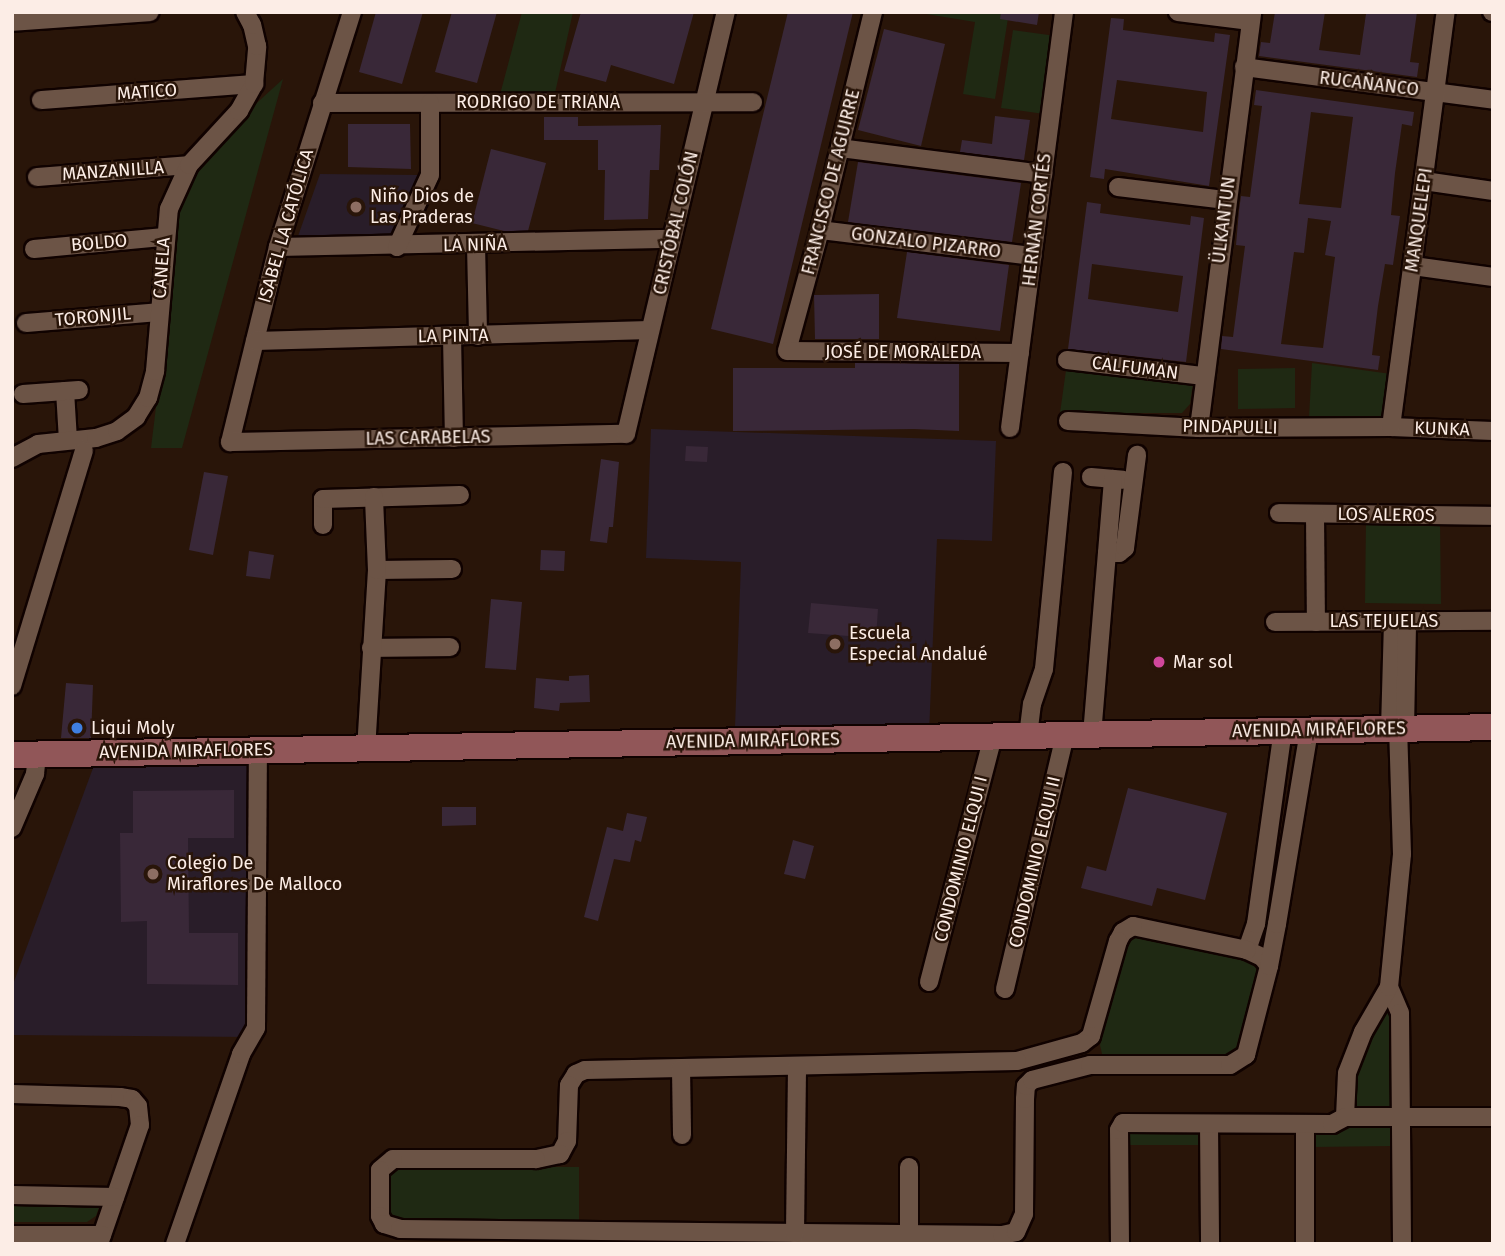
<!DOCTYPE html>
<meta charset="utf-8">
<style>
body{margin:0}
#map{position:relative;width:1505px;height:1256px;overflow:hidden;background:#291509;font-family:"Fira Sans",sans-serif}
div>[style]{position:absolute}
[style*='--x']{left:calc(var(--x)*1px);top:calc(var(--y)*1px);width:calc(var(--w)*1px);rotate:calc(var(--a)*1deg)}
.education>*{inset:0;background:#291d29}
.green>*{inset:0;background:#1f2913}
.building>*{inset:0;background:#392838}
.roads{filter:drop-shadow(2px 0 #100200) drop-shadow(-2px 0 #100200) drop-shadow(0 2px #100200) drop-shadow(0 -2px #100200)}
.street>*{height:18px;margin:-9px;padding:0 9px;transform-origin:9px;border-radius:9px;background:#6c5446}
.secondary>*{height:26px;margin:-13px;padding:0 13px;transform-origin:13px;border-radius:13px;background:#915658}
.dots>*{width:19px;height:19px;translate:-50% -50%;box-sizing:border-box;border:4px solid #291509;border-radius:50%}
span{translate:-50% -50%;white-space:nowrap;text-align:center;line-height:1.15;-webkit-text-stroke:5px #291509;paint-order:stroke}
.street-label{font-size:18px;color:#fcede6}
.poi-label{font-size:18px;color:#fcede6}
.left{translate:0 -50%;text-align:left}
.frame{position:absolute;inset:0;border:14px solid #fcede6;pointer-events:none}
</style>
<div id="map">
<div class="education">
<div style="clip-path:polygon(320px 174px,419px 175px,390px 239px,297px 239px)"></div>
<div style="clip-path:polygon(651px 429px,996px 441px,992px 541px,937px 539px,929px 734px,735px 727px,741px 562px,646px 558px)"></div>
<div style="clip-path:polygon(96px 760px,253px 762px,252px 1037px,12px 1035px,12px 987px)"></div>
</div>
<div class="green">
<div style="clip-path:polygon(522px 12px,573px 12px,553px 102px,498px 102px)"></div>
<div style="clip-path:polygon(914px 12px,1009px 12px,995px 99px,963px 94px,975px 22px)"></div>
<div style="clip-path:polygon(1013px 30px,1056px 36px,1044px 114px,1001px 108px)"></div>
<div style="clip-path:polygon(283px 79px,182px 448px,151px 448px,183px 186px,212px 144px)"></div>
<div style="clip-path:polygon(1067px 363px,1194px 377px,1190px 404px,1182px 413px,1060px 413px)"></div>
<div style="clip-path:polygon(1312px 363px,1391px 374px,1385px 417px,1309px 418px)"></div>
<div style="clip-path:polygon(1295px 368px,1295px 408px,1238px 409px,1238px 369px)"></div>
<div style="clip-path:polygon(1366px 520px,1440px 522px,1441px 604px,1365px 603px)"></div>
<div style="clip-path:polygon(1145px 933px,1250px 960px,1257px 965px,1259px 975px,1238px 1050px,1227px 1058px,1108px 1057px,1102px 1054px,1100px 1045px,1124px 944px,1132px 934px)"></div>
<div style="clip-path:polygon(1385px 1008px,1392px 1009px,1395px 1102px,1391px 1111px,1357px 1112px,1350px 1100px,1358px 1060px)"></div>
<div style="clip-path:polygon(1128px 1125px,1206px 1125px,1206px 1145px,1128px 1145px)"></div>
<div style="clip-path:polygon(1314px 1127px,1392px 1127px,1392px 1146px,1314px 1147px)"></div>
<div style="clip-path:polygon(398px 1166px,579px 1167px,579px 1224px,396px 1221px,388px 1216px,388px 1171px)"></div>
<div style="clip-path:polygon(12px 1204px,100px 1205px,96px 1216px,87px 1222px,12px 1222px)"></div>
</div>
<div class="building">
<div style="clip-path:polygon(376px 12px,423px 12px,402px 84px,359px 72px)"></div>
<div style="clip-path:polygon(452px 12px,497px 12px,477px 83px,435px 72px)"></div>
<div style="clip-path:polygon(581px 12px,694px 12px,674px 84px,611px 65px,606px 82px,564px 71px)"></div>
<div style="clip-path:polygon(788px 12px,853px 12px,773px 344px,711px 329px)"></div>
<div style="clip-path:polygon(1001px 12px,1039px 12px,1037px 25px,1000px 19px)"></div>
<div style="clip-path:polygon(1275px 12px,1325px 12px,1319px 50px,1360px 55px,1366px 14px,1417px 12px,1410px 62px,1419px 63px,1417px 77px,1259px 56px,1261px 42px,1270px 43px)"></div>
<div style="clip-path:polygon(evenodd,1111px 18px,1124px 19px,1123px 30px,1214px 42px,1215px 33px,1230px 35px,1209px 186px,1105px 169px,1104px 179px,1090px 177px,1111px 18px,1117px 80px,1207px 92px,1203px 132px,1111px 119px,1117px 80px)"></div>
<div style="clip-path:polygon(884px 29px,945px 44px,921px 146px,858px 130px)"></div>
<div style="clip-path:polygon(evenodd,1256px 90px,1414px 112px,1412px 126px,1402px 124px,1395px 173px,1391px 215px,1400px 216px,1393px 265px,1385px 264px,1378px 306px,1372px 355px,1380px 356px,1378px 370px,1221px 349px,1222px 336px,1233px 337px,1245px 246px,1236px 245px,1239px 210px,1241px 196px,1250px 197px,1262px 106px,1254px 105px,1256px 90px,1311px 112px,1353px 117px,1341px 208px,1299px 204px,1311px 112px,1256px 90px,1308px 218px,1331px 221px,1325px 255px,1335px 257px,1323px 348px,1281px 344px,1294px 252px,1304px 253px,1308px 218px)"></div>
<div style="clip-path:polygon(995px 116px,1030px 120px,1024px 160px,960px 152px,962px 140px,992px 144px)"></div>
<div style="clip-path:polygon(544px 117px,578px 117px,578px 126px,661px 125px,659px 170px,650px 170px,648px 219px,604px 220px,605px 170px,598px 170px,598px 140px,544px 140px)"></div>
<div style="clip-path:polygon(348px 124px,410px 124px,411px 169px,348px 167px)"></div>
<div style="clip-path:polygon(491px 149px,546px 163px,528px 231px,504px 231px,472px 223px)"></div>
<div style="clip-path:polygon(858px 162px,1021px 183px,1012px 242px,848px 222px)"></div>
<div style="clip-path:polygon(evenodd,1087px 202px,1101px 204px,1100px 213px,1190px 225px,1191px 216px,1204px 218px,1186px 362px,1068px 349px,1087px 202px,1092px 264px,1183px 276px,1178px 312px,1088px 299px,1092px 264px)"></div>
<div style="clip-path:polygon(907px 252px,1009px 265px,1000px 331px,897px 318px)"></div>
<div style="clip-path:polygon(879px 294px,879px 339px,815px 339px,814px 295px)"></div>
<div style="clip-path:polygon(855px 363px,959px 364px,959px 431px,914px 429px,733px 431px,733px 368px,855px 368px)"></div>
<div style="clip-path:polygon(686px 446px,708px 447px,707px 462px,685px 461px)"></div>
<div style="clip-path:polygon(601px 459px,619px 462px,613px 527px,609px 527px,607px 543px,590px 541px)"></div>
<div style="clip-path:polygon(204px 472px,228px 476px,213px 555px,189px 550px)"></div>
<div style="clip-path:polygon(541px 550px,565px 551px,564px 571px,540px 570px)"></div>
<div style="clip-path:polygon(249px 551px,274px 555px,270px 579px,246px 576px)"></div>
<div style="clip-path:polygon(491px 599px,522px 602px,516px 670px,485px 668px)"></div>
<div style="clip-path:polygon(811px 603px,878px 609px,876px 638px,808px 633px)"></div>
<div style="clip-path:polygon(589px 675px,590px 702px,560px 703px,559px 711px,534px 708px,536px 678px,569px 681px,569px 676px)"></div>
<div style="clip-path:polygon(66px 683px,93px 685px,91px 738px,61px 738px)"></div>
<div style="clip-path:polygon(1128px 788px,1227px 813px,1205px 900px,1157px 888px,1152px 906px,1081px 888px,1087px 866px,1106px 871px)"></div>
<div style="clip-path:polygon(234px 790px,234px 838px,188px 838px,189px 933px,238px 933px,238px 985px,147px 984px,147px 921px,121px 922px,120px 833px,133px 833px,133px 791px)"></div>
<div style="clip-path:polygon(442px 807px,476px 807px,476px 825px,442px 826px)"></div>
<div style="clip-path:polygon(627px 813px,647px 817px,641px 842px,635px 840px,630px 862px,614px 859px,598px 921px,584px 917px,607px 827px,623px 831px)"></div>
<div style="clip-path:polygon(793px 840px,814px 846px,805px 879px,784px 874px)"></div>
</div>
<div class="roads">
<div class="street">
<div style="--x:352;--y:12;--w:246;--a:107.5"></div>
<div style="--x:278;--y:247;--w:201;--a:103.8"></div>
<div style="--x:230;--y:442;--w:396;--a:-1.2"></div>
<div style="--x:626;--y:434;--w:434;--a:-76.7"></div>
<div style="--x:873;--y:12;--w:224;--a:103.7"></div>
<div style="--x:820;--y:230;--w:125;--a:105.3"></div>
<div style="--x:787;--y:351;--w:233;--a:0.5"></div>
<div style="--x:1178;--y:12;--w:73;--a:7.1"></div>
<div style="--x:1492;--y:12;--w:1;--a:0"></div>
<div style="--x:12;--y:22;--w:138;--a:-4.1"></div>
<div style="--x:1244;--y:67;--w:251;--a:7.5"></div>
<div style="--x:41;--y:100;--w:214;--a:-4.3"></div>
<div style="--x:322;--y:103;--w:431;--a:-0.1"></div>
<div style="--x:840;--y:148;--w:205;--a:7.3"></div>
<div style="--x:37;--y:177;--w:152;--a:-4.5"></div>
<div style="--x:1424;--y:181;--w:70;--a:8.2"></div>
<div style="--x:1118;--y:187;--w:109;--a:6.9"></div>
<div style="--x:820;--y:230;--w:214;--a:7"></div>
<div style="--x:476;--y:245;--w:91;--a:88.7"></div>
<div style="--x:278;--y:247;--w:394;--a:-1.2"></div>
<div style="--x:397;--y:247;--w:79;--a:-65.4"></div>
<div style="--x:430;--y:175;--w:72;--a:-90"></div>
<div style="--x:34;--y:249;--w:131;--a:-5.3"></div>
<div style="--x:1413;--y:266;--w:81;--a:7.8"></div>
<div style="--x:26;--y:323;--w:133;--a:-4.7"></div>
<div style="--x:452;--y:336;--w:102;--a:88.9"></div>
<div style="--x:255;--y:341;--w:395;--a:-1.6"></div>
<div style="--x:1067;--y:360;--w:138;--a:6.7"></div>
<div style="--x:65;--y:391;--w:49;--a:86.5"></div>
<div style="--x:23;--y:394;--w:56;--a:-4.1"></div>
<div style="--x:1068;--y:421;--w:131;--a:3.1"></div>
<div style="--x:1199;--y:428;--w:192;--a:-0.3"></div>
<div style="--x:1391;--y:427;--w:102;--a:2.2"></div>
<div style="--x:1391;--y:427;--w:419;--a:-82.5"></div>
<div style="--x:1010;--y:428;--w:419;--a:-82.6"></div>
<div style="--x:1199;--y:428;--w:419;--a:-82.7"></div>
<div style="--x:12;--y:458;--w:30;--a:-28"></div>
<div style="--x:38;--y:444;--w:58;--a:-5.9"></div>
<div style="--x:96;--y:438;--w:22;--a:-18"></div>
<div style="--x:117;--y:431;--w:24;--a:-36"></div>
<div style="--x:136;--y:417;--w:22;--a:-58"></div>
<div style="--x:148;--y:398;--w:28;--a:-75"></div>
<div style="--x:155;--y:371;--w:163;--a:-85.1"></div>
<div style="--x:169;--y:209;--w:48;--a:-65.6"></div>
<div style="--x:189;--y:165;--w:74;--a:-47.2"></div>
<div style="--x:239;--y:111;--w:31;--a:-61"></div>
<div style="--x:254;--y:84;--w:38;--a:-85"></div>
<div style="--x:257;--y:46;--w:22;--a:-103"></div>
<div style="--x:252;--y:25;--w:15;--a:-118"></div>
<div style="--x:1091;--y:477;--w:32;--a:5"></div>
<div style="--x:1279;--y:513;--w:214;--a:0.8"></div>
<div style="--x:1315;--y:514;--w:108;--a:89.5"></div>
<div style="--x:323;--y:525;--w:26;--a:-90"></div>
<div style="--x:323;--y:499;--w:137;--a:-1.7"></div>
<div style="--x:1107;--y:553;--w:12;--a:0"></div>
<div style="--x:1119;--y:553;--w:8;--a:-40"></div>
<div style="--x:1125;--y:548;--w:94;--a:-82.6"></div>
<div style="--x:377;--y:570;--w:75;--a:-0.8"></div>
<div style="--x:1275;--y:622;--w:218;--a:-0.3"></div>
<div style="--x:371;--y:648;--w:79;--a:-0.7"></div>
<div style="--x:12;--y:686;--w:246;--a:-73"></div>
<div style="--x:1390;--y:729;--w:108;--a:-88.4"></div>
<div style="--x:1405;--y:729;--w:108;--a:-88.9"></div>
<div style="--x:1092;--y:735;--w:257;--a:-85.3"></div>
<div style="--x:1028;--y:736;--w:32;--a:-83"></div>
<div style="--x:1032;--y:704;--w:37;--a:-71"></div>
<div style="--x:1044;--y:669;--w:198;--a:-84.5"></div>
<div style="--x:366;--y:750;--w:180;--a:-86.5"></div>
<div style="--x:377;--y:570;--w:73;--a:-92.4"></div>
<div style="--x:12;--y:828;--w:59;--a:-66.9"></div>
<div style="--x:35;--y:774;--w:20;--a:-84"></div>
<div style="--x:1247;--y:950;--w:28;--a:-71"></div>
<div style="--x:1256;--y:924;--w:196;--a:-82.1"></div>
<div style="--x:1269;--y:966;--w:11;--a:-128"></div>
<div style="--x:1262;--y:957;--w:17;--a:-155"></div>
<div style="--x:1247;--y:950;--w:116;--a:-168.1"></div>
<div style="--x:1133;--y:926;--w:12;--a:149"></div>
<div style="--x:1123;--y:932;--w:10;--a:119"></div>
<div style="--x:1118;--y:941;--w:99;--a:105.9"></div>
<div style="--x:1091;--y:1036;--w:11;--a:142"></div>
<div style="--x:1082;--y:1043;--w:67;--a:164.5"></div>
<div style="--x:1017;--y:1061;--w:432;--a:178.8"></div>
<div style="--x:585;--y:1070;--w:10;--a:156"></div>
<div style="--x:576;--y:1074;--w:13;--a:122"></div>
<div style="--x:569;--y:1085;--w:56;--a:92"></div>
<div style="--x:567;--y:1141;--w:15;--a:118"></div>
<div style="--x:560;--y:1154;--w:25;--a:168"></div>
<div style="--x:536;--y:1159;--w:143;--a:180"></div>
<div style="--x:393;--y:1159;--w:17;--a:140"></div>
<div style="--x:380;--y:1170;--w:46;--a:90"></div>
<div style="--x:380;--y:1216;--w:9;--a:63"></div>
<div style="--x:384;--y:1224;--w:17;--a:17"></div>
<div style="--x:400;--y:1229;--w:602;--a:0.57"></div>
<div style="--x:1002;--y:1235;--w:14;--a:-12"></div>
<div style="--x:1016;--y:1232;--w:20;--a:-66"></div>
<div style="--x:1024;--y:1214;--w:115;--a:-89.5"></div>
<div style="--x:1025;--y:1099;--w:13;--a:-86"></div>
<div style="--x:1026;--y:1086;--w:8;--a:-45"></div>
<div style="--x:1032;--y:1080;--w:60;--a:-14.5"></div>
<div style="--x:1090;--y:1065;--w:140;--a:0"></div>
<div style="--x:1230;--y:1065;--w:19;--a:-32"></div>
<div style="--x:1246;--y:1055;--w:92;--a:-75.5"></div>
<div style="--x:1269;--y:966;--w:43;--a:-79.2"></div>
<div style="--x:1277;--y:924;--w:197;--a:-80.6"></div>
<div style="--x:929;--y:982;--w:254;--a:-75.4"></div>
<div style="--x:1389;--y:987;--w:28;--a:67"></div>
<div style="--x:1400;--y:1013;--w:231;--a:89.5"></div>
<div style="--x:1005;--y:989;--w:261;--a:-76.7"></div>
<div style="--x:681;--y:1069;--w:66;--a:89.1"></div>
<div style="--x:12;--y:1094;--w:108;--a:1.6"></div>
<div style="--x:120;--y:1097;--w:12;--a:9"></div>
<div style="--x:132;--y:1099;--w:9;--a:49"></div>
<div style="--x:138;--y:1106;--w:19;--a:84"></div>
<div style="--x:140;--y:1125;--w:126;--a:109"></div>
<div style="--x:1345;--y:1117;--w:44;--a:-87.4"></div>
<div style="--x:1347;--y:1073;--w:44;--a:-68.7"></div>
<div style="--x:1363;--y:1032;--w:52;--a:-60"></div>
<div style="--x:1389;--y:987;--w:134;--a:-84.4"></div>
<div style="--x:1402;--y:854;--w:125;--a:-91.8"></div>
<div style="--x:1209;--y:1124;--w:120;--a:89.5"></div>
<div style="--x:1305;--y:1124;--w:120;--a:90"></div>
<div style="--x:12;--y:1195;--w:103;--a:1.1"></div>
<div style="--x:795;--y:1233;--w:167;--a:-89.3"></div>
<div style="--x:909;--y:1234;--w:67;--a:-90"></div>
<div style="--x:12;--y:1235;--w:90;--a:0"></div>
<div style="--x:175;--y:1244;--w:201;--a:-70.8"></div>
<div style="--x:241;--y:1054;--w:30;--a:-60"></div>
<div style="--x:256;--y:1028;--w:279;--a:-89.6"></div>
<div style="--x:1120;--y:1244;--w:114;--a:-90.5"></div>
<div style="--x:1119;--y:1130;--w:8;--a:-60"></div>
<div style="--x:1123;--y:1123;--w:209;--a:0.3"></div>
<div style="--x:1332;--y:1124;--w:15;--a:-28"></div>
<div style="--x:1345;--y:1117;--w:148;--a:0"></div>
</div>
<div class="secondary">
<div style="--x:12;--y:755;--w:1481;--a:-1.08"></div>
</div>
</div>
<div class="dots">
<div style="left:356px;top:207px;background:#8d6e63"></div>
<div style="left:835px;top:644px;background:#8d6e63"></div>
<div style="left:1159px;top:662px;background:#d1479c"></div>
<div style="left:77px;top:728px;background:#3f7fe0"></div>
<div style="left:153px;top:874px;background:#8d6e63"></div>
</div>
<div class="street-label">
<span style="left:1369px;top:84px;rotate:7deg">RUCAÑANCO</span>
<span style="left:147px;top:92px;rotate:-4deg">MATICO</span>
<span style="left:538px;top:102px">RODRIGO DE TRIANA</span>
<span style="left:113px;top:171px;rotate:-4deg">MANZANILLA</span>
<span style="left:831px;top:182px;rotate:-76deg">FRANCISCO DE AGUIRRE</span>
<span style="left:1037px;top:220px;rotate:-83deg">HERNÁN CORTÉS</span>
<span style="left:1224px;top:220px;rotate:-83deg">ÜLKANTUN</span>
<span style="left:1419px;top:220px;rotate:-82deg">MANQUELEPI</span>
<span style="left:676px;top:223px;rotate:-77deg">CRISTÓBAL COLÓN</span>
<span style="left:286px;top:226px;rotate:-74deg">ISABEL LA CATÓLICA</span>
<span style="left:99px;top:243px;rotate:-5deg">BOLDO</span>
<span style="left:926px;top:243px;rotate:7deg">GONZALO PIZARRO</span>
<span style="left:475px;top:245px;rotate:-1deg">LA NIÑA</span>
<span style="left:162px;top:268px;rotate:-86deg">CANELA</span>
<span style="left:93px;top:317px;rotate:-5deg">TORONJIL</span>
<span style="left:453px;top:336px;rotate:-1deg">LA PINTA</span>
<span style="left:903px;top:352px">JOSÉ DE MORALEDA</span>
<span style="left:1135px;top:368px;rotate:7deg">CALFUMAN</span>
<span style="left:1230px;top:427px;rotate:1deg">PINDAPULLI</span>
<span style="left:1442px;top:429px;rotate:2deg">KUNKA</span>
<span style="left:428px;top:438px;rotate:-1deg">LAS CARABELAS</span>
<span style="left:1386px;top:515px;rotate:1deg">LOS ALEROS</span>
<span style="left:1384px;top:621px">LAS TEJUELAS</span>
<span style="left:1319px;top:730px;rotate:-1deg">AVENIDA MIRAFLORES</span>
<span style="left:753px;top:741px;rotate:-1deg">AVENIDA MIRAFLORES</span>
<span style="left:186px;top:751px;rotate:-1deg">AVENIDA MIRAFLORES</span>
<span style="left:961px;top:859px;rotate:-76deg">CONDOMINIO ELQUI I</span>
<span style="left:1035px;top:862px;rotate:-77deg">CONDOMINIO ELQUI II</span>
</div>
<div class="poi-label">
<span class="left" style="left:370px;top:207px">Niño Dios de<br>Las Praderas</span>
<span class="left" style="left:849px;top:644px">Escuela<br>Especial Andalué</span>
<span class="left" style="left:1173px;top:662px">Mar sol</span>
<span class="left" style="left:91px;top:728px">Liqui Moly</span>
<span class="left" style="left:167px;top:874px">Colegio De<br>Miraflores De Malloco</span>
</div>
<div class="frame"></div>
</div>
